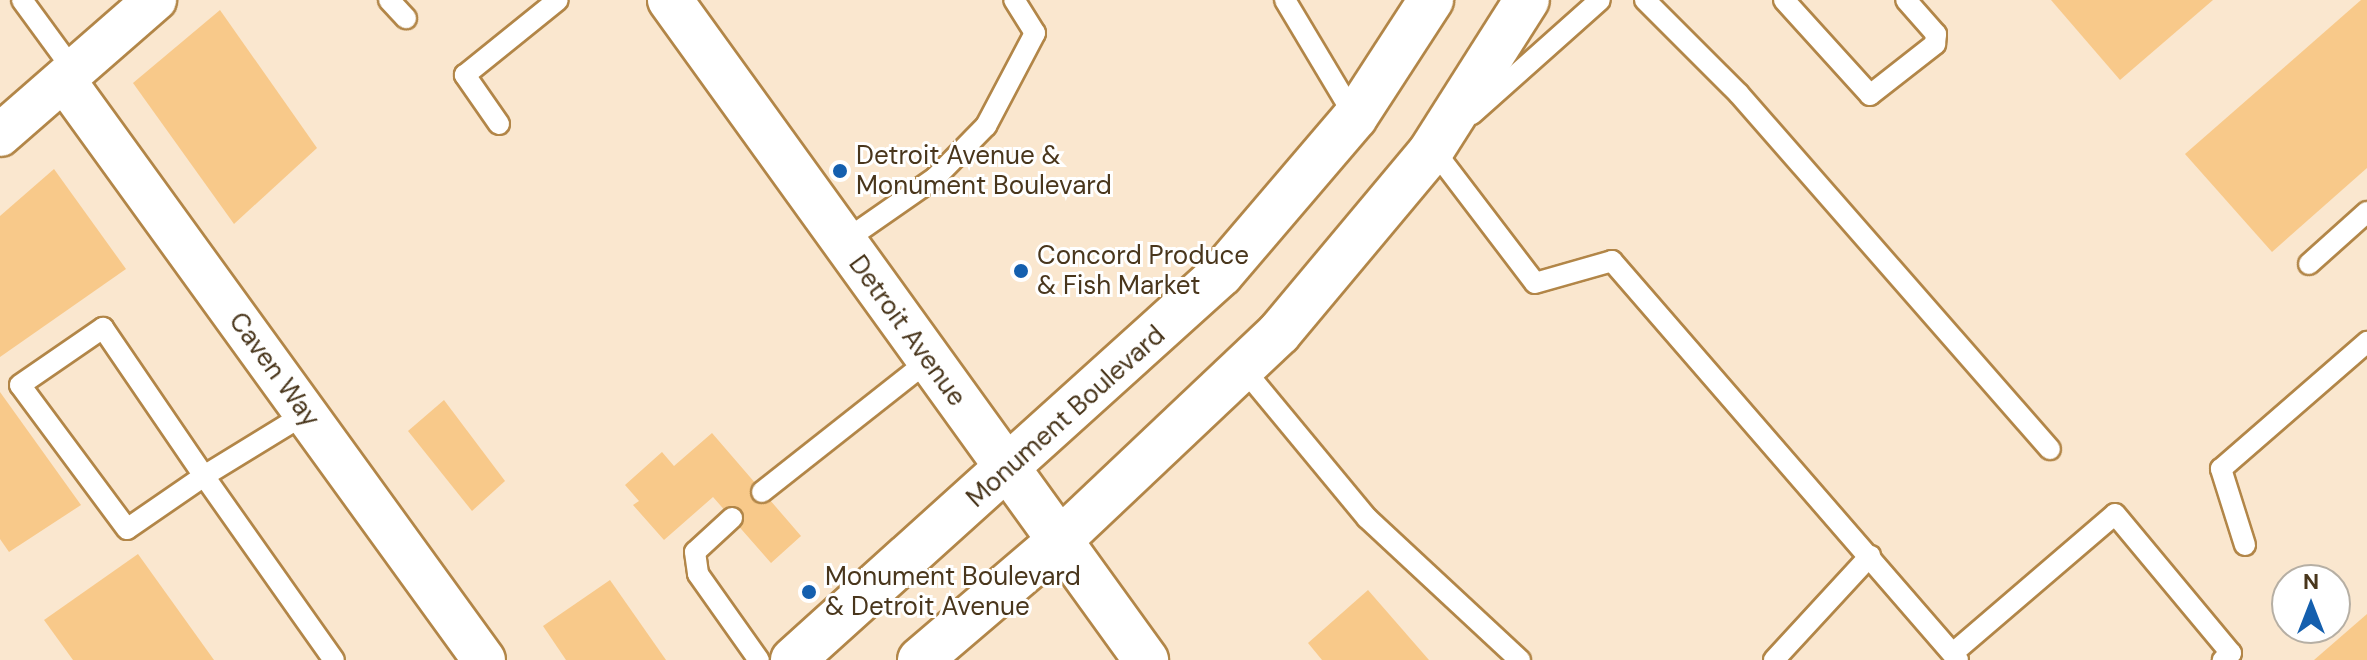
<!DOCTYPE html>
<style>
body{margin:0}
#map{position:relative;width:2367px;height:660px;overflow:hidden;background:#fae7cf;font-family:"DM Sans",sans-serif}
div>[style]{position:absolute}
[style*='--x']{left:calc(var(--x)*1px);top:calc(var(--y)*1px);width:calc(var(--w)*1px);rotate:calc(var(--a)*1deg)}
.building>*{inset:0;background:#f8c98a}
.roads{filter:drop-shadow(2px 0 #b28648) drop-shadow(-2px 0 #b28648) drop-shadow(0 2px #b28648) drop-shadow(0 -2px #b28648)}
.lane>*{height:20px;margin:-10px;padding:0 10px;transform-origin:10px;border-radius:10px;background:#fff}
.street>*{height:42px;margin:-21px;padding:0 21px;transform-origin:21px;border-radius:21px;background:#fff}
.secondary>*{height:44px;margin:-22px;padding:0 22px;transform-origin:22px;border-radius:22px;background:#fff}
.dots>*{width:22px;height:22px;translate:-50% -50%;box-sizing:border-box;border:4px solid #fff;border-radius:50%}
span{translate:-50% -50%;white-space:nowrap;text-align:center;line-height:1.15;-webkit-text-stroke:6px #fff;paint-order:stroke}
.poi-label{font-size:26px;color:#49361c}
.left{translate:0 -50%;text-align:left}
.street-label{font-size:26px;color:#49361c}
.north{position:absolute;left:2271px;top:564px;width:80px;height:80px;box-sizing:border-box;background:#fff;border:2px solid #b6afa4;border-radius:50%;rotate:0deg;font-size:22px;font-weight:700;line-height:32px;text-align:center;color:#49361c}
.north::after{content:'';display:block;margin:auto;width:28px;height:36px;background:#145fae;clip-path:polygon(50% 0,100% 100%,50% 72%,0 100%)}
</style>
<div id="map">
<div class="building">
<div style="clip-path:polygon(2051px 0,2213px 0,2120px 80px)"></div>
<div style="clip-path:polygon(2361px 0,2367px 0,2367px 168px,2272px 252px,2185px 154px)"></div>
<div style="clip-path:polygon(220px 10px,317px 148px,234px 224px,133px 83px)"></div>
<div style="clip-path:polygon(54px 169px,126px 269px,0 357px,0 216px)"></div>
<div style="clip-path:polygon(0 392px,81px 505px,9px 552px,0 539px)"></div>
<div style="clip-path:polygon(444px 400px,505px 481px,472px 511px,408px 431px)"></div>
<div style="clip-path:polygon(712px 433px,801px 536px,771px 563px,713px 497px,664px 540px,633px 505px,639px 501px,625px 485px,662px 452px,674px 466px)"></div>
<div style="clip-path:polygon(138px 554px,214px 660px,73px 660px,44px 620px)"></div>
<div style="clip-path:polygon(610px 580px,666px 660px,566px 660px,543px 626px)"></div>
<div style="clip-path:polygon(1368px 590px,1429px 660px,1322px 660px,1308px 643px)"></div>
<div style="clip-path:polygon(2367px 614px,2367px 660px,2314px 660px)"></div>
</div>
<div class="roads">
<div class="lane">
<div style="--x:22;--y:0;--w:88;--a:53.8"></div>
<div style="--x:389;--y:0;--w:25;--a:47"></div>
<div style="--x:1285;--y:0;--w:136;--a:59.1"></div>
<div style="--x:1645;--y:0;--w:133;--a:45"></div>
<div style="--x:1739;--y:94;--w:472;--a:48.8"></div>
<div style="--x:1784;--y:0;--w:128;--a:47.8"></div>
<div style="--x:1870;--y:95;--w:83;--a:-38.1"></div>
<div style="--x:1935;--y:44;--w:10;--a:-84"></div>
<div style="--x:1936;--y:34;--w:45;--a:-131.4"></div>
<div style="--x:1472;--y:114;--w:171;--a:-41.7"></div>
<div style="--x:499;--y:124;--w:60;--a:-124.8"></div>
<div style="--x:465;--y:75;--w:119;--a:-38.9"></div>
<div style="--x:1433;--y:149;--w:168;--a:52.7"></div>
<div style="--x:1535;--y:283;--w:80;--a:-15.9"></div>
<div style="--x:1612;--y:261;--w:528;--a:49.07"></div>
<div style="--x:843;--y:242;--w:112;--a:-34.8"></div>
<div style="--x:935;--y:178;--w:73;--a:-45.6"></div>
<div style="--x:986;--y:126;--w:105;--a:-62.2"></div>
<div style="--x:1035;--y:33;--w:39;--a:-122"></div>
<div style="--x:2309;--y:264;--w:78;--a:-41.9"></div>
<div style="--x:103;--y:328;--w:179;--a:55.7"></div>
<div style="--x:204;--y:476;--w:93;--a:145.5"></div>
<div style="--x:127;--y:529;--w:179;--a:-126.6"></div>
<div style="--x:20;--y:385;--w:101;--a:-34.5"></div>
<div style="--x:1242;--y:367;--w:196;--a:50.4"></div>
<div style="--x:1367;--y:518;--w:209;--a:42.9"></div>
<div style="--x:305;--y:414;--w:119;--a:148.5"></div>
<div style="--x:204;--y:476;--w:225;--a:54.8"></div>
<div style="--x:762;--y:492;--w:211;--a:-38.3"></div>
<div style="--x:732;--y:518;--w:50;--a:137.4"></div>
<div style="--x:695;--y:552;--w:22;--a:82"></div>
<div style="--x:698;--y:574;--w:105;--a:54.7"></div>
<div style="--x:2245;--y:545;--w:80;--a:-107.5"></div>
<div style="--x:2221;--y:469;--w:194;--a:-41"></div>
<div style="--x:1953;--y:653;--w:213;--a:-40.6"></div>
<div style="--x:2115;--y:514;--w:181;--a:50.2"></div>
<div style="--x:2231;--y:653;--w:11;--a:139"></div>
<div style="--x:1774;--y:660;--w:142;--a:-47.3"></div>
</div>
<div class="street">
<div style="--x:64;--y:80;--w:716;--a:54.09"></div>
<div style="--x:0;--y:135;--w:206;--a:-41.1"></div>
</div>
<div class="secondary">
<div style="--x:670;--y:0;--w:814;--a:54.2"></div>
<div style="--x:793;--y:660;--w:576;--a:-42.05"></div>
<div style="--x:1221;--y:274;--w:206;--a:-49.5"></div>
<div style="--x:1355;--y:117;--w:140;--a:-57"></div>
<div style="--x:920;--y:660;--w:182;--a:-40.5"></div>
<div style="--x:1058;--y:542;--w:304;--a:-43.4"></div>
<div style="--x:1279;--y:333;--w:237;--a:-50.1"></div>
<div style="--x:1431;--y:151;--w:179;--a:-57.6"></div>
</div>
</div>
<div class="dots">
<div style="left:840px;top:171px;background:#145fae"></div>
<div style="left:1021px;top:271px;background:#145fae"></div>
<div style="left:809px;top:592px;background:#145fae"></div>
</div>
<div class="poi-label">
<span class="left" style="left:856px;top:171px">Detroit Avenue &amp;<br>Monument Boulevard</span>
<span class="left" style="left:1037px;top:271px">Concord Produce<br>&amp; Fish Market</span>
<span class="left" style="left:825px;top:592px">Monument Boulevard<br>&amp; Detroit Avenue</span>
</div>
<div class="street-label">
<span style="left:907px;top:331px;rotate:54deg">Detroit Avenue</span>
<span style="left:274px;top:370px;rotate:54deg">Caven Way</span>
<span style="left:1066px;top:417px;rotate:-42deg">Monument Boulevard</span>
</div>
<div class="north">N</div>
</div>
